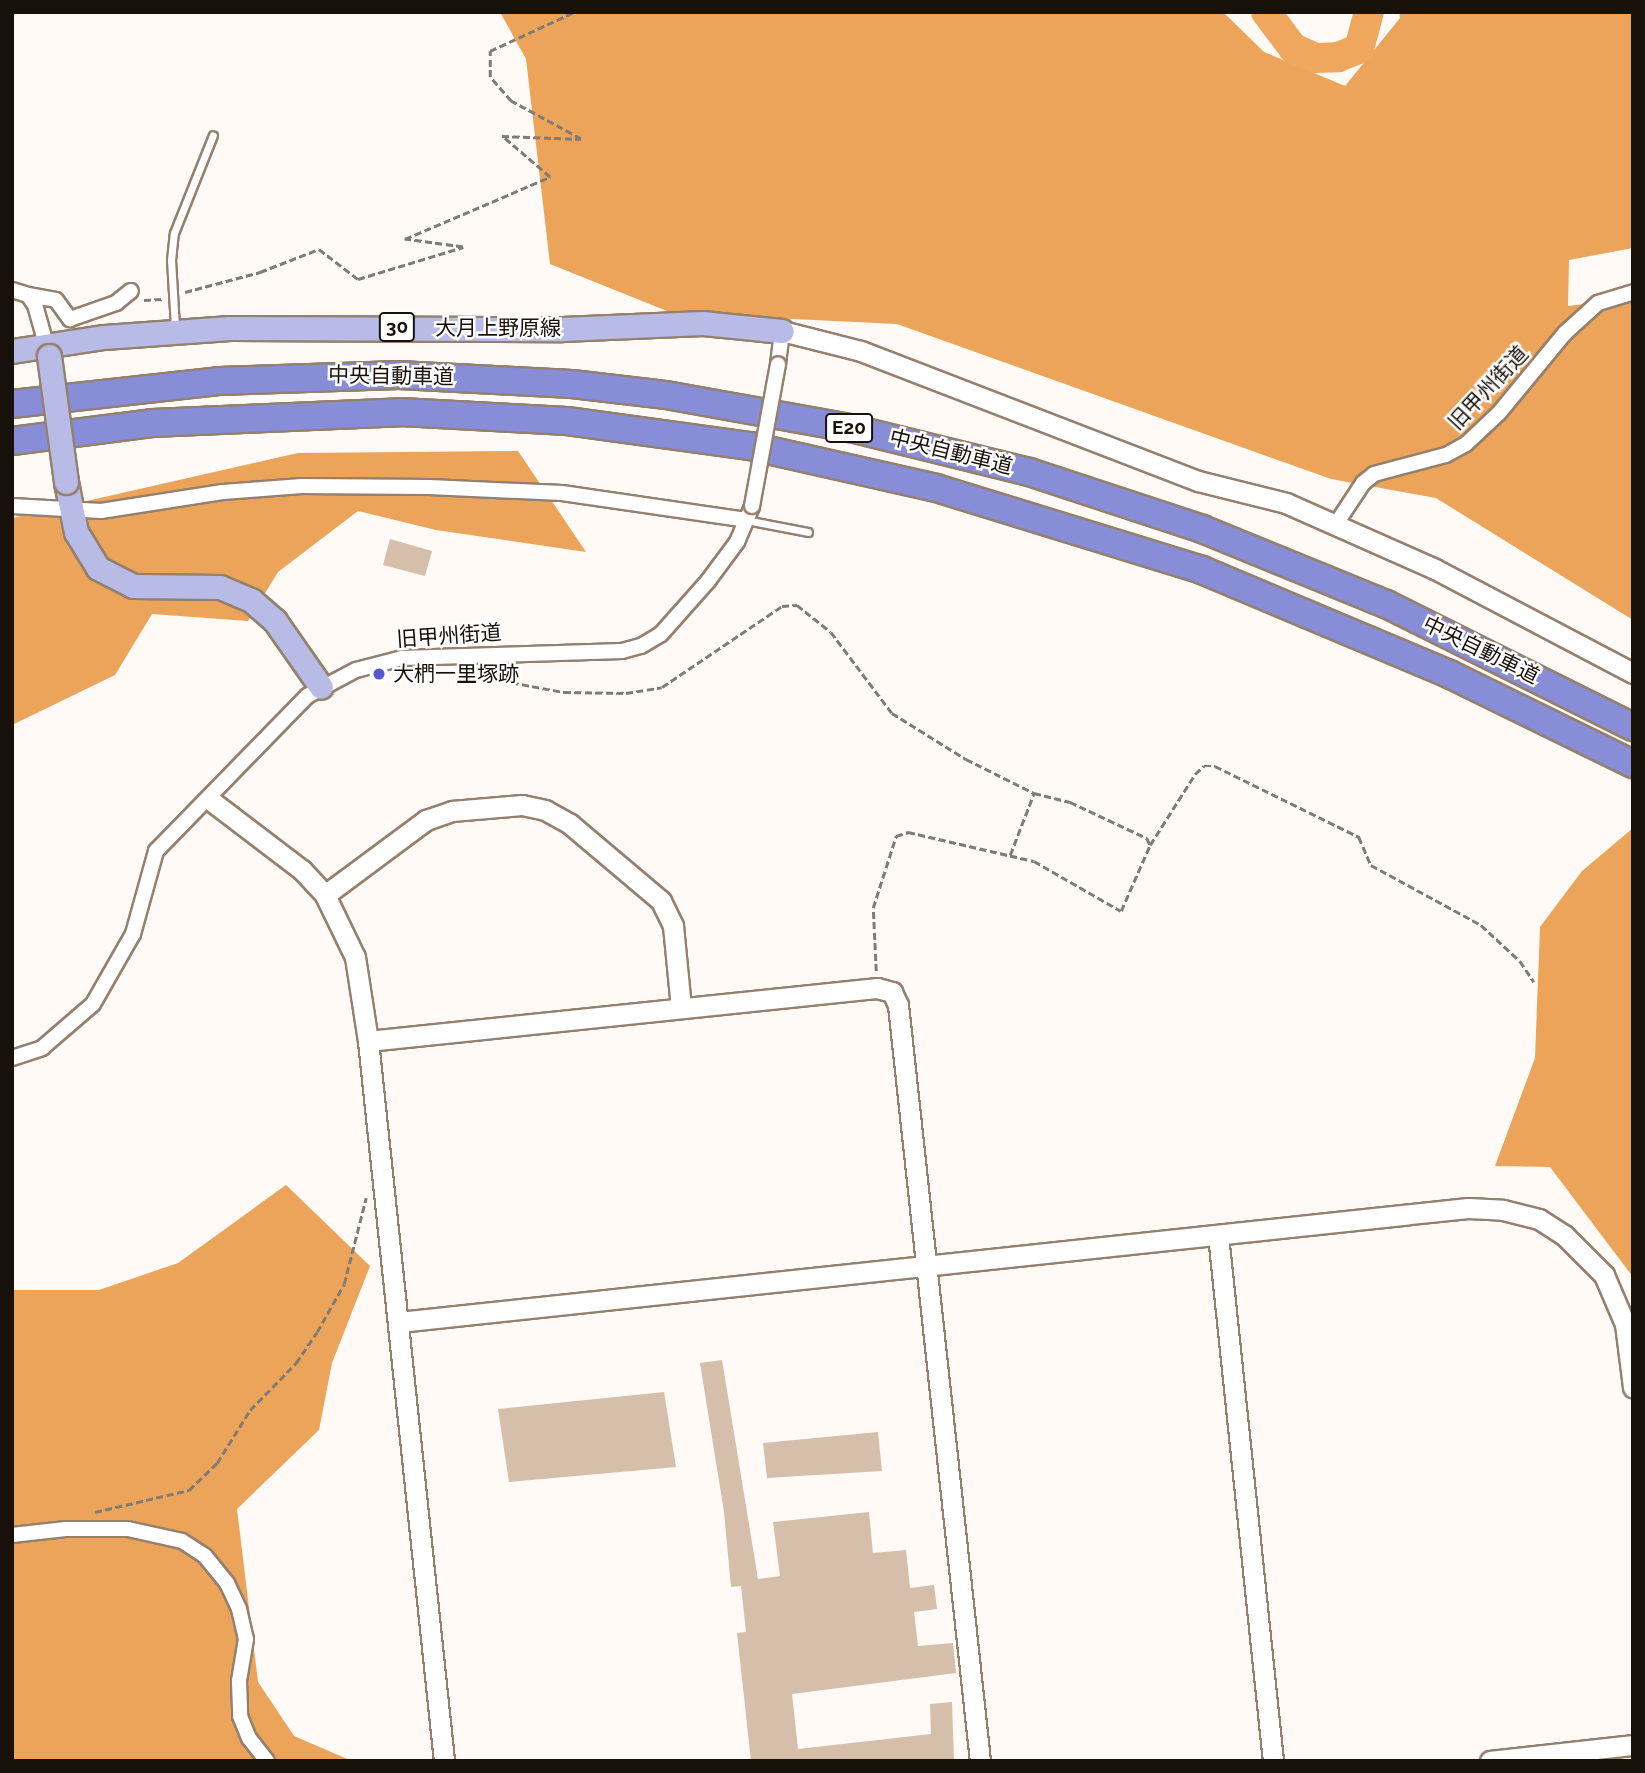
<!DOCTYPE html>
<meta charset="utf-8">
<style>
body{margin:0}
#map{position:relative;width:1645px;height:1773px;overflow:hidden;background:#fffaf6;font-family:Raleway,"Noto Sans JP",sans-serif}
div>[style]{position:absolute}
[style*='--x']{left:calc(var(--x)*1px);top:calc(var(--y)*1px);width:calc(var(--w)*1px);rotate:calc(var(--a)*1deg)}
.forest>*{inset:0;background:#eba45a}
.river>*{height:30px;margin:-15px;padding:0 15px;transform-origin:15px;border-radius:15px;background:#eea75d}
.building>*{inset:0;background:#d5bfab}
.path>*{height:2.5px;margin-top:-1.25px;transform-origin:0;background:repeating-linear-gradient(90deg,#817b76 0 7px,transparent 0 10.5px)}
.roads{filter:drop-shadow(2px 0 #94806d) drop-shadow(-2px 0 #94806d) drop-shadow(0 2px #94806d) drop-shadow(0 -2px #94806d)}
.lane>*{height:7px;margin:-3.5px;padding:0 3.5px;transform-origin:3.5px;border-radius:3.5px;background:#fff}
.street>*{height:14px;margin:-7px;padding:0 7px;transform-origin:7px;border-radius:7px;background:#fff}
.secondary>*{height:19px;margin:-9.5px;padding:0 9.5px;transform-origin:9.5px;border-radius:9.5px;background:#fff}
.primary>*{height:23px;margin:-11.5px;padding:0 11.5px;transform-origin:11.5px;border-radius:11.5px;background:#b7bbe6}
.highway>*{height:26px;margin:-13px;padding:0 13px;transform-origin:13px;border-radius:13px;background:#878dd6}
.bridges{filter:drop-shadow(2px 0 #94806d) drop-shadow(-2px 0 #94806d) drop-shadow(0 2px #94806d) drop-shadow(0 -2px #94806d)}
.street-bridge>*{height:14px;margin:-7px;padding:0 7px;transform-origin:7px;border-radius:7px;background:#fff}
.primary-bridge>*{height:23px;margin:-11.5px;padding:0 11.5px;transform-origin:11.5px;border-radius:11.5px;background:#b7bbe6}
.dots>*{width:19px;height:19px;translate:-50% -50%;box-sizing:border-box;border:4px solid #fff;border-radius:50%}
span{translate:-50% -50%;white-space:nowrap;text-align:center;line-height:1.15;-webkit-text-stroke:5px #fff;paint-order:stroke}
.shield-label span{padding:2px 5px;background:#fff;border:2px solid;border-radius:5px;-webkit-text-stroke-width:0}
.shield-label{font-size:19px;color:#18110a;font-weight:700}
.street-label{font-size:21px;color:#18110a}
.poi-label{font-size:21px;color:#18110a}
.left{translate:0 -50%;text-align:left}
.frame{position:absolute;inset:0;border:14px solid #18110a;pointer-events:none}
</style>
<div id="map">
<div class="forest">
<div style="clip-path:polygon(500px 12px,1223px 12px,1264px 52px,1345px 86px,1400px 18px,1399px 12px,1633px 12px,1633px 248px,1569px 260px,1568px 306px,1633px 298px,1633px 620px,1436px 498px,1331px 479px,897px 324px,672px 313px,550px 264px,526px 59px)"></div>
<div style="clip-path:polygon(518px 451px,586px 552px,436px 530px,358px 511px,278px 572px,248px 621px,152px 614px,115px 675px,12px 725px,12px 518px,298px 453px)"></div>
<div style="clip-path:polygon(1633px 828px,1633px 1277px,1550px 1167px,1495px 1166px,1535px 1058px,1540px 927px,1582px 871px)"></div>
<div style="clip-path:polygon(286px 1185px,370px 1266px,332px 1363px,319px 1430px,237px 1509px,258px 1682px,294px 1736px,352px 1761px,12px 1761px,12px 1290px,99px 1290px,178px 1263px)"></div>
</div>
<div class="river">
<div style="--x:1266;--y:12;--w:45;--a:53.1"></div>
<div style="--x:1293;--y:48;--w:24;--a:24"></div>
<div style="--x:1315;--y:58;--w:23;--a:-2"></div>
<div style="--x:1338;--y:57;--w:22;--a:-21"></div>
<div style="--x:1359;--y:49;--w:38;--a:-75"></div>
</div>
<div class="building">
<div style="clip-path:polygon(390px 539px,432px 551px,425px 576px,383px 565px)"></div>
<div style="clip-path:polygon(722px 1360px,758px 1579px,780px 1576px,773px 1522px,869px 1512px,873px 1553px,906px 1550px,910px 1588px,934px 1585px,937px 1609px,914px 1612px,918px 1646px,953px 1643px,956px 1673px,792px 1694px,798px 1749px,931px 1734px,930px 1704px,952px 1702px,954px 1761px,751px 1761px,737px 1633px,746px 1632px,741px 1586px,731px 1587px,724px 1512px,700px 1363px)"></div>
<div style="clip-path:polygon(664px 1392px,676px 1467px,509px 1482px,498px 1409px)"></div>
<div style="clip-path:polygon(878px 1432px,882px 1471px,767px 1478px,763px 1443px)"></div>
</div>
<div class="path">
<div style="--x:185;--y:292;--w:78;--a:-14.9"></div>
<div style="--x:260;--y:272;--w:63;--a:-21.3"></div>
<div style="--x:319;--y:249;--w:49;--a:37.6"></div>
<div style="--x:358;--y:279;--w:110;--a:-16.9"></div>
<div style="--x:463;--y:247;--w:59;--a:-172.1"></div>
<div style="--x:405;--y:239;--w:158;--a:-23.2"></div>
<div style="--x:550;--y:177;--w:63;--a:-139.5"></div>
<div style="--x:502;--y:136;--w:79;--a:2.2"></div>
<div style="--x:581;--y:139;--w:80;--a:-151.5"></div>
<div style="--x:511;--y:101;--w:32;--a:-131"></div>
<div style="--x:490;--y:77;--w:26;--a:-90"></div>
<div style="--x:490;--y:51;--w:93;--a:-24.9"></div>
<div style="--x:144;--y:300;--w:18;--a:-3"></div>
<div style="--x:460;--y:673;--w:106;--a:10.4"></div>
<div style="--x:564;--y:692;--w:62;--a:0.9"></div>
<div style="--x:626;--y:693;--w:36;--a:-9"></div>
<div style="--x:662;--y:687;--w:145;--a:-34"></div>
<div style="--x:782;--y:606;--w:15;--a:-4"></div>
<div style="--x:797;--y:605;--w:43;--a:38.5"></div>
<div style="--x:831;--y:632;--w:101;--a:53"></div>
<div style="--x:892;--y:713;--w:87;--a:31.9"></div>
<div style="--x:966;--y:759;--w:76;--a:26.6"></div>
<div style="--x:1010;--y:855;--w:66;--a:-68.8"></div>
<div style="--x:1034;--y:793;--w:37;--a:14"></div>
<div style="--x:1070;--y:802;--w:85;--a:25.1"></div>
<div style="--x:1147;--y:838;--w:8;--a:67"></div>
<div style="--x:876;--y:971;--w:63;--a:-92.7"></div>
<div style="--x:873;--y:908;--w:76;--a:-72.3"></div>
<div style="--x:896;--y:836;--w:13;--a:-18"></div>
<div style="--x:908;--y:832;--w:129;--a:13"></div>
<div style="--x:1034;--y:861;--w:100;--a:29.9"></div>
<div style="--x:1121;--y:911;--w:72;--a:-66.3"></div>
<div style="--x:1150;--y:845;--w:84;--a:-57.6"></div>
<div style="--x:1195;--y:774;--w:12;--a:-42"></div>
<div style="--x:1204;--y:766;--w:11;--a:0"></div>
<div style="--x:1215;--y:766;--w:161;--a:26.2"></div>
<div style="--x:1359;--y:837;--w:30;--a:67"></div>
<div style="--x:1371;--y:865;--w:125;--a:28.6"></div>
<div style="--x:1481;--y:925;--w:53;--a:42.7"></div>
<div style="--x:1520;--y:961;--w:25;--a:56"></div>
<div style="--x:95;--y:1512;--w:97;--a:-13.2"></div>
<div style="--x:189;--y:1490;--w:39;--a:-44"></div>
<div style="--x:217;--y:1463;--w:62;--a:-58.1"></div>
<div style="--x:250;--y:1410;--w:66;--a:-45.6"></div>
<div style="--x:296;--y:1363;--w:37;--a:-56"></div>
<div style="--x:317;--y:1332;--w:55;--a:-60.6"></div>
<div style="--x:344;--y:1284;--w:89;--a:-75.7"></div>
</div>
<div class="roads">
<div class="lane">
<div style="--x:175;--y:327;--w:67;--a:-93.4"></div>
<div style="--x:171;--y:260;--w:27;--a:-84"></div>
<div style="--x:174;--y:233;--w:105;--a:-68.3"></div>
<div style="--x:746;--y:520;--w:63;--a:11"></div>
</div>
<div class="street">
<div style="--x:12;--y:290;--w:17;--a:17"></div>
<div style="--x:28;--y:295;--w:12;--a:55"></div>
<div style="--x:35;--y:305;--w:41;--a:74.2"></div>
<div style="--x:28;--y:295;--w:28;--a:10"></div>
<div style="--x:56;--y:300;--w:24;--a:54"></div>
<div style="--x:70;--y:319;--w:49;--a:-19.2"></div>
<div style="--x:116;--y:303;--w:19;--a:-39"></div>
<div style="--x:778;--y:364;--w:33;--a:-83"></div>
<div style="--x:12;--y:506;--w:89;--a:3.2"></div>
<div style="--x:101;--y:511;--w:123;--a:-8.9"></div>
<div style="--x:223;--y:492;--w:79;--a:-4.3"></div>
<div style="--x:302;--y:486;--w:127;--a:0.5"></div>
<div style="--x:429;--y:487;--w:133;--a:2.6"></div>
<div style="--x:562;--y:493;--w:186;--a:8.3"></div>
<div style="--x:1336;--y:524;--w:49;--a:-56.6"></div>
<div style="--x:1363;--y:483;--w:14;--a:-39"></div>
<div style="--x:1374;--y:474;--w:74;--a:-14.8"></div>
<div style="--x:1446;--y:455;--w:23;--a:-29"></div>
<div style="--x:1466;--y:444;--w:45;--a:-43.2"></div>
<div style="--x:1499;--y:413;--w:104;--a:-50.5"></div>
<div style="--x:1565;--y:333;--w:45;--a:-42.3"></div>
<div style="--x:1598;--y:303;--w:37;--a:-17"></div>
<div style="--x:12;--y:1058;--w:32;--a:-18"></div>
<div style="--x:42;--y:1048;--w:67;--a:-40.8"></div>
<div style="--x:93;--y:1004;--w:81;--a:-60.3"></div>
<div style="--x:133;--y:934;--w:86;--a:-74.5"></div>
<div style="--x:156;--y:851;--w:216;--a:-45.7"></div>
<div style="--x:307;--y:696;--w:55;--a:-28"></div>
<div style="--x:356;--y:670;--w:48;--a:-14.6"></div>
<div style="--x:402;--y:658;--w:220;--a:-1.8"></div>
<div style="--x:622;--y:651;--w:20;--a:-15"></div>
<div style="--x:641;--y:646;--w:23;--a:-31"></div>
<div style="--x:661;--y:634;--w:71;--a:-48.4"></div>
<div style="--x:708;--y:581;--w:49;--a:-53.4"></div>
<div style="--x:737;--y:542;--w:39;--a:-67"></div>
<div style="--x:12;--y:1535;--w:54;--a:-6.3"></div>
<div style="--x:66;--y:1529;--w:62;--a:0"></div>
<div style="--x:128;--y:1529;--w:55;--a:12.5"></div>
<div style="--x:182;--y:1541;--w:27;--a:33"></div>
<div style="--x:205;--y:1556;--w:35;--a:51"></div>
<div style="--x:227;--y:1583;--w:29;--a:65"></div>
<div style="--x:239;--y:1609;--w:31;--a:77"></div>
<div style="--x:246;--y:1639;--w:43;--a:99.5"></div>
<div style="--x:239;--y:1681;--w:35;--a:88"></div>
<div style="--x:240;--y:1716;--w:24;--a:68"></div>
<div style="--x:249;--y:1738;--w:29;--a:52"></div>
</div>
<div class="secondary">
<div style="--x:782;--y:331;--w:81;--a:14.2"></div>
<div style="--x:861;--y:351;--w:361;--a:21.1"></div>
<div style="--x:1198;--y:481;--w:91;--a:14"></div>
<div style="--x:1286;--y:503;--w:163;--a:23.9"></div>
<div style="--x:1435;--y:569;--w:224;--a:27.7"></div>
<div style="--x:210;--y:800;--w:116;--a:37.3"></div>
<div style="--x:302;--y:870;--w:34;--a:47"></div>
<div style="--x:325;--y:895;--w:69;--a:64.2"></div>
<div style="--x:355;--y:957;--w:85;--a:81.2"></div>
<div style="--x:368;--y:1041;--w:724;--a:83.97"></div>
<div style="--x:325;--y:895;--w:126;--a:-36.6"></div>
<div style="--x:426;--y:820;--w:28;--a:-19"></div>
<div style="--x:452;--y:811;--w:70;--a:-4.9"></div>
<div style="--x:522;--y:805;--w:24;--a:12"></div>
<div style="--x:545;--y:810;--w:29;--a:29"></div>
<div style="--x:570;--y:824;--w:119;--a:40.2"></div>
<div style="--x:661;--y:901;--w:28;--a:64"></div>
<div style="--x:673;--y:926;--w:81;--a:84.4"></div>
<div style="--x:368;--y:1041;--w:512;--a:-5.94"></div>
<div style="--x:877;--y:988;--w:16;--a:15"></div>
<div style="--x:892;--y:992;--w:14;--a:65"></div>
<div style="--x:898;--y:1005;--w:760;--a:83.81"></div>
<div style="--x:1218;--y:1235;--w:529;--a:84.03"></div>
<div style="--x:399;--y:1322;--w:1075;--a:-6.09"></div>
<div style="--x:1468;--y:1208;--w:35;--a:3"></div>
<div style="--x:1503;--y:1210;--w:37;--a:14"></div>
<div style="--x:1539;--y:1219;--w:30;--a:33"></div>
<div style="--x:1564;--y:1235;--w:57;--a:45"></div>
<div style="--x:1604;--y:1275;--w:53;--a:66.8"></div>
<div style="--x:1625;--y:1324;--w:64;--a:82.8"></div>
<div style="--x:1490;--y:1761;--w:144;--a:-6.4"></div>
</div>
<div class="primary">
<div style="--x:12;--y:351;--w:93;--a:-8.7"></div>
<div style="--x:104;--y:337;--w:126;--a:-4.1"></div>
<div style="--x:230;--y:328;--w:332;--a:0.2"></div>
<div style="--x:562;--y:329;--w:141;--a:-2.4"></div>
<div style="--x:703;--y:323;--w:79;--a:5.8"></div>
<div style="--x:66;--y:482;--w:51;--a:78.7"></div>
<div style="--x:76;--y:532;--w:42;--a:58.6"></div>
<div style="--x:98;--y:568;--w:39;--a:27"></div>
<div style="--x:133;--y:586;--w:87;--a:0.7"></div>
<div style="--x:220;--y:587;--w:34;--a:23"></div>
<div style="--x:251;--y:600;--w:32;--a:41"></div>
<div style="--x:275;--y:621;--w:80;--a:55.1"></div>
</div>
<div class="highway">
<div style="--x:12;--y:404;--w:208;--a:-6.3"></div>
<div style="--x:219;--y:381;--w:180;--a:-1.9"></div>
<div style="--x:399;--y:375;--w:173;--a:3"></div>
<div style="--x:572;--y:384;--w:95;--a:6.7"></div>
<div style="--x:666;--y:395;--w:187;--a:10.2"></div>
<div style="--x:850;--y:428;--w:184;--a:13.8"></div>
<div style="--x:1029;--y:472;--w:182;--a:18.2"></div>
<div style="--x:1202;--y:529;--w:199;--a:22.2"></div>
<div style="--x:1386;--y:604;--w:276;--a:26.5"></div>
<div style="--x:12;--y:441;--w:141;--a:-7.3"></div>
<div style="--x:152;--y:423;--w:249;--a:-2.5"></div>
<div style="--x:401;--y:412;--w:166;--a:3.1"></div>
<div style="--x:567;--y:421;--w:185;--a:7.8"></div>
<div style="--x:750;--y:446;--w:191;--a:12.7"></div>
<div style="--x:936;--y:488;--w:278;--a:17.1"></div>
<div style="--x:1202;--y:570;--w:268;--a:22.8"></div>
<div style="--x:1449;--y:674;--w:205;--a:26.1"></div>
</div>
</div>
<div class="bridges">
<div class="street-bridge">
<div style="--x:752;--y:506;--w:144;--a:-79.6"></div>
</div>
<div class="primary-bridge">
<div style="--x:49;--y:356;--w:127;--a:82.3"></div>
</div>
</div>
<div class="dots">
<div style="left:379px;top:674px;background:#5856ce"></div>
</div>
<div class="shield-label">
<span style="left:397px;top:327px">30</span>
<span style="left:849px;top:428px">E20</span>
</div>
<div class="street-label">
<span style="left:498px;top:328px">大月上野原線</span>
<span style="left:391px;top:376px;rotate:1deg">中央自動車道</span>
<span style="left:1488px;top:388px;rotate:-47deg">旧甲州街道</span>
<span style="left:951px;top:452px;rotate:14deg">中央自動車道</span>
<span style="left:449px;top:636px;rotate:-4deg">旧甲州街道</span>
<span style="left:1481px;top:650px;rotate:26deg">中央自動車道</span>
</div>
<div class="poi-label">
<span class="left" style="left:393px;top:674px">大椚一里塚跡</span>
</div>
<div class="frame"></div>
</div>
